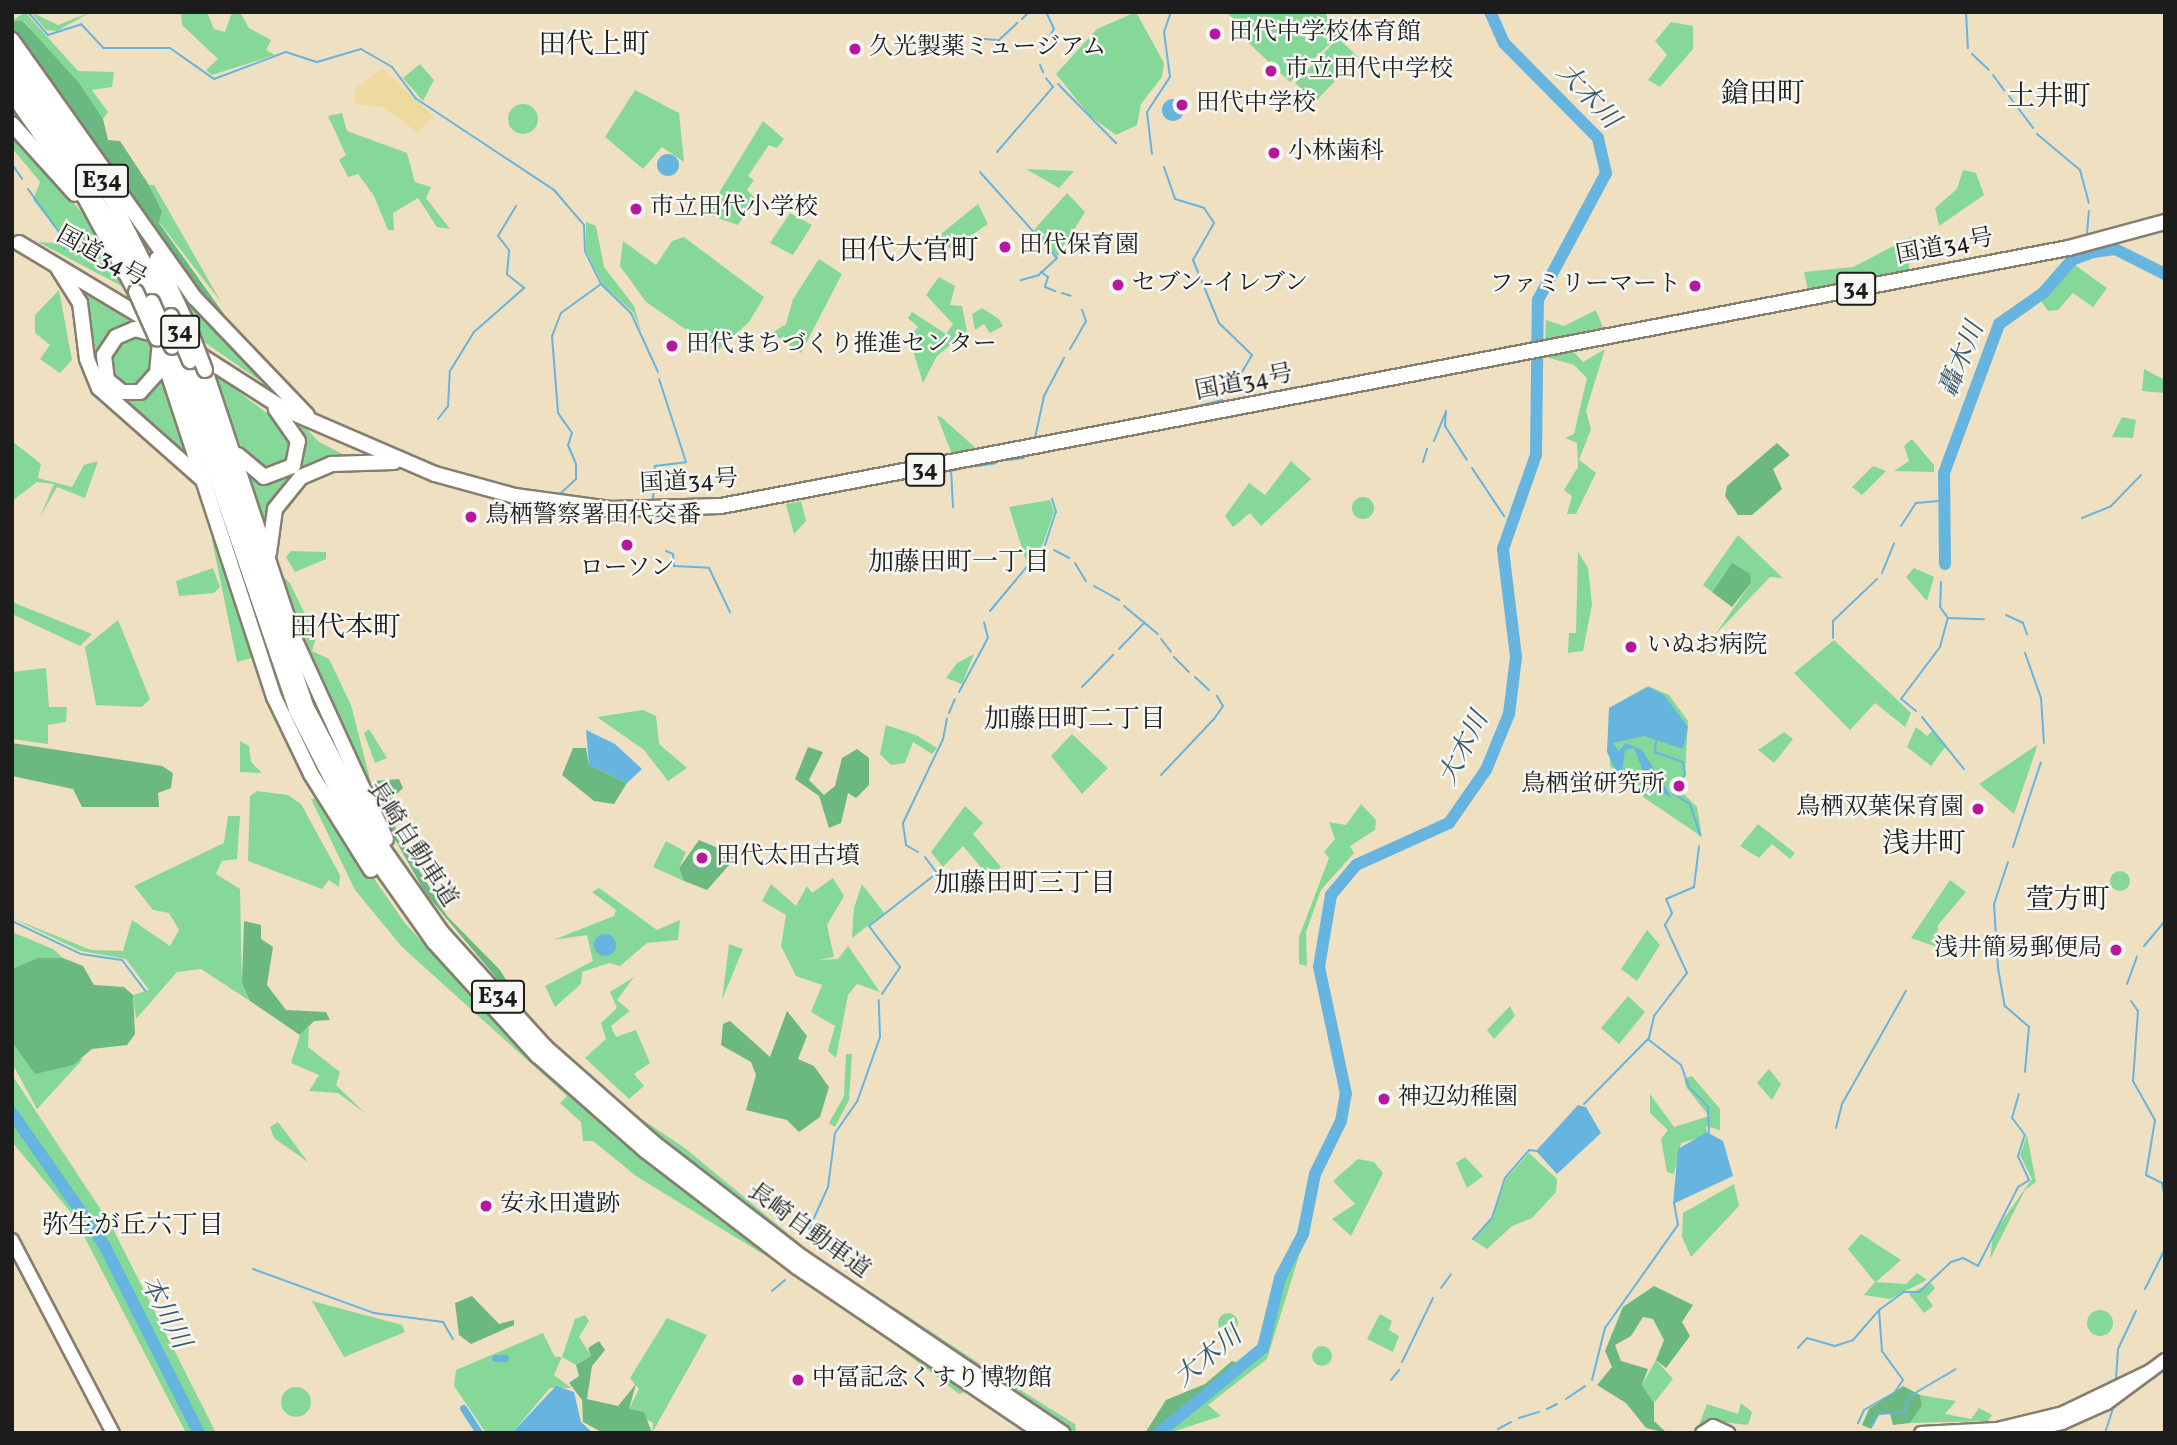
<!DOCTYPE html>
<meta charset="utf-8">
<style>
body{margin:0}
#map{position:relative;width:2177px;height:1445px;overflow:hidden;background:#efe0c2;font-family:Vollkorn,"Noto Serif JP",serif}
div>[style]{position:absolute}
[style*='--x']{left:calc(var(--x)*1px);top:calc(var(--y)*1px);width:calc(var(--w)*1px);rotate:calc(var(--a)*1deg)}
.green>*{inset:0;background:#86d899}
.round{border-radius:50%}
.forest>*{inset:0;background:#6cb881}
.sand>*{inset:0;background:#eeda9e}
.water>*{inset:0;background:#66b4e0}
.stream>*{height:2px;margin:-1px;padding:0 1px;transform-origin:1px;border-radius:1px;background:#66b4e0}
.canal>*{height:7px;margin:-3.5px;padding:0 3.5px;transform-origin:3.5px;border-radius:3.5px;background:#66b4e0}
.river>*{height:12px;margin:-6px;padding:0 6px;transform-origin:6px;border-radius:6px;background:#66b4e0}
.roads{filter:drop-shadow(2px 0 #867e6f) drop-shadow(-2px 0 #867e6f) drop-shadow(0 2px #867e6f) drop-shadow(0 -2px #867e6f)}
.major>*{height:12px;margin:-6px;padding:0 6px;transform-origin:6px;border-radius:6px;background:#fff}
.highway>*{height:14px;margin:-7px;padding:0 7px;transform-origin:7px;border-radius:7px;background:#fff}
.bridges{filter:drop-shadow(2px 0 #867e6f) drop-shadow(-2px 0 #867e6f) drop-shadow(0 2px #867e6f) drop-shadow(0 -2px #867e6f)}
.highway-bridge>*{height:14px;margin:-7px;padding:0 7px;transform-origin:7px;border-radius:7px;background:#fff}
.dots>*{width:19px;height:19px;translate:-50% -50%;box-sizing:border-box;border:4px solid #f6f6f2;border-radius:50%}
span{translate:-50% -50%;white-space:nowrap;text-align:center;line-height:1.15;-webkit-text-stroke:5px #f6f6f2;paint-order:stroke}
.shield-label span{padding:2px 5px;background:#f6f6f2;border:2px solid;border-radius:5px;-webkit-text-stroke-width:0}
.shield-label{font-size:23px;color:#1c1c1c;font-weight:700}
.poi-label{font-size:24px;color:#1c1c1c}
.left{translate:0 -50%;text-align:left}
.right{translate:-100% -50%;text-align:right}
.street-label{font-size:24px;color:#1c1c1c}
.water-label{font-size:26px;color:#3a596a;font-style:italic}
.neighbourhood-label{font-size:26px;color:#1c1c1c}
.quarter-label{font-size:28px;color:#1c1c1c}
.frame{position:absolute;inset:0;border:14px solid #1c1c1c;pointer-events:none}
</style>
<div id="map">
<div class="green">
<div style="clip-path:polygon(25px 12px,78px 71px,114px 72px,112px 87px,92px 90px,108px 112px,103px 119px,24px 21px,12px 21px)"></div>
<div style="clip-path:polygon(31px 12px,58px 25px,91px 12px,57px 31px,46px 30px)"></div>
<div style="clip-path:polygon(181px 12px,207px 12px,214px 29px,225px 32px,232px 12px,240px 12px,249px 28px,271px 40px,266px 50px,275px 55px,212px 75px,206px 70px,218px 59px,182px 25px)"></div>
<div style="clip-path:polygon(1136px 12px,1164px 63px,1162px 77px,1141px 104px,1137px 125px,1116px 135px,1090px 116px,1056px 74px,1097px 29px)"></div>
<div style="clip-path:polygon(1226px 12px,1324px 12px,1340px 34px,1290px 82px,1236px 31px,1241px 26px)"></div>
<div style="clip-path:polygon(1671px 22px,1693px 26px,1693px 49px,1660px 87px,1648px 80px,1667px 55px,1655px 41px)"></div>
<div style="clip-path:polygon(1338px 38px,1358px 57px,1315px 102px,1295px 83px)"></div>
<div style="clip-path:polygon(420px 64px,434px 80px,423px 101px,403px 78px)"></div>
<div style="clip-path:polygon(635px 90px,679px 113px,684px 162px,662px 147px,643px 169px,605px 137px)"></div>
<div class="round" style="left:508px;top:104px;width:30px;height:30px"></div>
<div style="clip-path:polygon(342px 113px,347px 131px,407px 153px,415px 182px,431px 187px,426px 198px,450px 229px,437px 227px,418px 198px,393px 213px,394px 230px,388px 230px,374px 196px,358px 174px,348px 177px,339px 160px,346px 155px,328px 116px)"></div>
<div style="clip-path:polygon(763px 121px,784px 139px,777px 148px,769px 145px,748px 176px,754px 180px,747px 190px,755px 198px,738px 225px,706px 214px)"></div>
<div style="clip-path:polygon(12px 131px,91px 223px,129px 290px,38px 242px,56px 243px,60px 234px,33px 200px,40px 182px,12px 148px)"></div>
<div style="clip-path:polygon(1026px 169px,1074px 171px,1059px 188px)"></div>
<div style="clip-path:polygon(1963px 170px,1976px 173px,1984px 195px,1939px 226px,1935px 208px,1957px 189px)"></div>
<div style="clip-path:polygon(149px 185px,154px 185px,221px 302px,159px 222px,162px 211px)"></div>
<div style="clip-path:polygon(1067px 193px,1085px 212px,1057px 257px,1033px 231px)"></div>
<div style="clip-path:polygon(978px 204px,988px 224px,951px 249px,936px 238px)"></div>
<div style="clip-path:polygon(790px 213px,812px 225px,793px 255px,770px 243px)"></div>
<div style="clip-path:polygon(586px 222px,596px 226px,604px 267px,634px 306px,641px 331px,633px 312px,603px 285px,586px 250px)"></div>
<div style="clip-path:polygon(684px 237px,764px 297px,749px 322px,717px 351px,646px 302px,620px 266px,623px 241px,656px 265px,672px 241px)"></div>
<div style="clip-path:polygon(1911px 237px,1909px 270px,1808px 290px,1804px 272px,1853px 267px)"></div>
<div style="clip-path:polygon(819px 259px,842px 274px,801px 353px,772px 333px,786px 324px,793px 299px)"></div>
<div style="clip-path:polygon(2075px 265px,2107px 288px,2093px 307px,2073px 293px,2058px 310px,2048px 311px,2041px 301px)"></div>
<div style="clip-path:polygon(172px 276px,261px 378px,259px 380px,197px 337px)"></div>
<div style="clip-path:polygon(70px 277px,147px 324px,101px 351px,98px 367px,105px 385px,146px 395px,165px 371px,193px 461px,130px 416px,98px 380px)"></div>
<div style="clip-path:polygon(939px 277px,955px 286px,950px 305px,962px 306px,967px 331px,937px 356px,923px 383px,909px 338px,918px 327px,908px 318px,912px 312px,946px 334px,953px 324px,926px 295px)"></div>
<div style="clip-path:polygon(59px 290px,72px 360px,60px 373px,40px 359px,50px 345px,35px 333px,35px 315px)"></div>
<div style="clip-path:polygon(982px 308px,999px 319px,1003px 326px,990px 333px,984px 324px,975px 330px,972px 314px)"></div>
<div style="clip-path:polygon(1596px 310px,1604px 330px,1545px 341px,1546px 320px,1564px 326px)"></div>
<div style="clip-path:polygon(150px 335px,155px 368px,138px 387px,128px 388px,109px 373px,108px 358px,126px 337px)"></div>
<div style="clip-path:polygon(1605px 349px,1586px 411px,1591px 429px,1579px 460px,1596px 473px,1576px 514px,1567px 514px,1572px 496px,1564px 490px,1578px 467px,1577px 443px,1565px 438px,1574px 434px,1587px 378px,1574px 365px,1546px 357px,1574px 352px,1583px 362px)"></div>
<div style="clip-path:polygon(2144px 369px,2165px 380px,2165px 393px,2142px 391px)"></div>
<div style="clip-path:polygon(211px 371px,289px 430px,292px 457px,273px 472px,246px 459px)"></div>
<div style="clip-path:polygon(937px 416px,941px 417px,979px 451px,953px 457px)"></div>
<div style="clip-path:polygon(2122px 417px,2136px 420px,2133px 438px,2112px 437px)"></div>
<div style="clip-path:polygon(301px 423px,319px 442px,350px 458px,296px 476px,266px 534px,246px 472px,279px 481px,294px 471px,303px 456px)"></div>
<div style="clip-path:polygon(1912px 439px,1934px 465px,1934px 472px,1894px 471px,1909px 461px,1904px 446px)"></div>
<div style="clip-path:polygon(12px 441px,41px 464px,38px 478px,72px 487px,84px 465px,98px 461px,85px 498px,57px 487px,40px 517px,54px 484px,37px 482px,12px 501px)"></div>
<div style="clip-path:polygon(1291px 461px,1311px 479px,1261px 526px,1250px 513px,1233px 527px,1225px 516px,1249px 483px,1265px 495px)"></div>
<div style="clip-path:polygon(1873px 466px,1886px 471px,1862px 495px,1852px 487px)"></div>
<div class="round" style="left:1352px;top:497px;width:22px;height:22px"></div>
<div style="clip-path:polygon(1050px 500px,1054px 512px,1043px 544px,1028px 567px,1009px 507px)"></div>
<div style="clip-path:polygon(801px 501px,806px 521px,794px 534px,786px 504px)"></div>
<div style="clip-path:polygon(218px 530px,255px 657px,237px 662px,212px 540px)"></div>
<div style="clip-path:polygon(1738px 535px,1783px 578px,1770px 577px,1715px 635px,1751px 583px,1732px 563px,1712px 592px,1703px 585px)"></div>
<div style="clip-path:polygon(291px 551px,326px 552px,326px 559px,295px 572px,286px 557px)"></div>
<div style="clip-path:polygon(1578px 552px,1588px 568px,1592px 604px,1583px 651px,1568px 653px,1569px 633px,1576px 633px)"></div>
<div style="clip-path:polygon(213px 568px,220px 587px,214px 593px,179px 596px,176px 581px)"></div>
<div style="clip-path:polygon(1914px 568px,1934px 577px,1927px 601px,1906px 577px)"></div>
<div style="clip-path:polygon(277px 571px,290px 583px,316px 637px,312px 651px,329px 659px,351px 705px,372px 787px,426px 894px,349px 753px)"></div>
<div style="clip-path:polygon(12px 602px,92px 634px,80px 646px,12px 614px)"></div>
<div style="clip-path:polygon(118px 620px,150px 699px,142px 707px,96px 705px,85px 647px)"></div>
<div style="clip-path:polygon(1834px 640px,1911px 713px,1905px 727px,1875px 703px,1850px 730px,1794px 673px)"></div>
<div style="clip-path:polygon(974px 654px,962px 684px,946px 678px,957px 663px)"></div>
<div style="clip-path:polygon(46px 668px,49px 707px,67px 707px,66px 722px,48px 725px,48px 744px,12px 739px,12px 672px)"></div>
<div style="clip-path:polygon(1648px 686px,1669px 695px,1688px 721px,1684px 794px,1697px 807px,1702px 837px,1624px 784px,1610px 766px,1609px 708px)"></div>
<div style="clip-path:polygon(643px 710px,656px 716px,659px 744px,687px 768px,668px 781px,644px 750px,597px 717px)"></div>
<div style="clip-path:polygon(886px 725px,916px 735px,937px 748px,932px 754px,913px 742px,905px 763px,891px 765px,880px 754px)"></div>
<div style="clip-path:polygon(1916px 727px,1927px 736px,1932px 731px,1946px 746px,1931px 766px,1907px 747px)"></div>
<div style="clip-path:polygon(369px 729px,387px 758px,375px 763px,364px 733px)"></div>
<div style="clip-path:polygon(1784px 732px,1793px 739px,1774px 763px,1758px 750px)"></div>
<div style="clip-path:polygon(1072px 734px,1108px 768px,1082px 794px,1051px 756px)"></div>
<div style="clip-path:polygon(240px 741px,249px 746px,251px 762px,262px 773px,240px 772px)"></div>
<div style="clip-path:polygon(2037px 745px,2036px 750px,2014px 814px,1979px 784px)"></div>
<div style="clip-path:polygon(257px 791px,288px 795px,301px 804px,340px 875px,339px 887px,329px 880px,322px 889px,248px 861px,250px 796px)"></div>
<div style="clip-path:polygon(319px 798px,404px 922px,513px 1040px,692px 1197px,789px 1270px,636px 1176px,593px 1141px,583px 1141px,581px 1122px,560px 1103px,567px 1096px,402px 947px,355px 890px,311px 799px)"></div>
<div style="clip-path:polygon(1361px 804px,1376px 820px,1375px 830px,1350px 846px,1354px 853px,1321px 890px,1306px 932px,1307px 966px,1299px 964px,1299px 937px,1329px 858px,1324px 852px,1335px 839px,1329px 822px,1346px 825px)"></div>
<div style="clip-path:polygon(965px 806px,983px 823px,973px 834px,1001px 867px,990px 878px,963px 846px,943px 867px,931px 852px)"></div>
<div style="clip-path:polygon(228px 816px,240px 816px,237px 859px,222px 861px,216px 874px,240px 889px,242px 983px,250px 1001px,201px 969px,177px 972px,136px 1019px,133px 995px,149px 990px,126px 959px,81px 951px,12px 918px,91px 950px,123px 951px,132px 920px,170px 946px,179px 930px,169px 913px,153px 910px,134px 886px,224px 843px)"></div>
<div style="clip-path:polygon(1758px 824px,1795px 853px,1790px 859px,1772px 844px,1759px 858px,1740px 846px)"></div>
<div style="clip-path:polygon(666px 841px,686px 852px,679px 868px,684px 881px,653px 867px)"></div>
<div class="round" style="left:2110px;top:871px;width:20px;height:20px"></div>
<div style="clip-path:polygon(833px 878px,844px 896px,827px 925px,834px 957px,818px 960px,838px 959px,848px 946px,880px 992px,857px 984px,848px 995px,836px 1058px,828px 1051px,835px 1026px,811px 1012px,822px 985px,796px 976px,781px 946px,786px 915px,762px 901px,771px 884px,796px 906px,807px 886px,812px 893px)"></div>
<div style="clip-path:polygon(1950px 880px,1966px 892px,1938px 925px,1937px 947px,1911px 938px)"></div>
<div style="clip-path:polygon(862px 884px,884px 913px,852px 938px,854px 908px)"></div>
<div style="clip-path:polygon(599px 888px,657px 930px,680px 920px,678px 940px,647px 943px,620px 966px,609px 963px,582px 972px,581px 984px,555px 1007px,545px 986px,593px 961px,587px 935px,553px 940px,614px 916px,616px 910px,592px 892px)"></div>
<div style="clip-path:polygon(1647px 930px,1660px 945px,1637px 981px,1621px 969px)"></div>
<div style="clip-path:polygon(12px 932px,53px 949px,63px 958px,37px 958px,12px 969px)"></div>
<div style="clip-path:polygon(729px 944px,743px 949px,722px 1000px)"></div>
<div style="clip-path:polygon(634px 977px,617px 1000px,630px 1011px,611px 1026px,616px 1037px,636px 1030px,650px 1063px,634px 1074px,644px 1086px,629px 1099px,585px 1058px,606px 1039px,601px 1023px,617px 1008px,610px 992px)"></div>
<div style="clip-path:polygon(1628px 996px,1645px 1012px,1619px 1044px,1601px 1028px)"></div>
<div style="clip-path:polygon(1510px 1006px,1515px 1016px,1494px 1039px,1487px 1030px)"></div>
<div style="clip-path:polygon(309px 1027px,308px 1047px,340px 1072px,336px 1085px,366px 1114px,338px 1093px,309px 1091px,319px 1075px,291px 1063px,300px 1035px)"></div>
<div style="clip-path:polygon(12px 1042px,30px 1066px,83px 1059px,37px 1109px,12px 1063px)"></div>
<div style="clip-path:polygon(846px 1054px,852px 1054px,849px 1100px,835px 1127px,829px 1123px,844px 1096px)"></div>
<div style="clip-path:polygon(1769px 1069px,1781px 1084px,1772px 1100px,1757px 1083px)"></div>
<div style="clip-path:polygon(12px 1075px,111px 1225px,216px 1433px,203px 1433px,100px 1229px,14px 1108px)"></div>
<div style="clip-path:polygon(1692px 1076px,1720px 1109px,1720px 1130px,1706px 1126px,1707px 1135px,1681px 1143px,1674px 1174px,1667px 1172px,1661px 1139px,1668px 1130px,1650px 1113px,1650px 1094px,1674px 1127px,1709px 1116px,1686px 1087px,1684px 1079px)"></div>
<div style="clip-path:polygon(618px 1103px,686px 1149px,808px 1250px,747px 1207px)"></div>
<div style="clip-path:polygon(12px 1122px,93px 1235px,193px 1433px,186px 1433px,73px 1215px,12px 1142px)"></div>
<div style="clip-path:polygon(278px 1122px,308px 1162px,274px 1138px,270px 1127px)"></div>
<div style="clip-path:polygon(2027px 1135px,2036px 1182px,2025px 1190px,1990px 1259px,1993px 1234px,2032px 1179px,2020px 1155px)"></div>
<div style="clip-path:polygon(1529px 1153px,1557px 1179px,1556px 1192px,1532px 1218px,1512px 1226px,1487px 1249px,1473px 1240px,1492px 1218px,1506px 1179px)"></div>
<div style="clip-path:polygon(1465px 1157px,1483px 1176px,1467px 1188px,1456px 1163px)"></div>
<div style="clip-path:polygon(1358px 1159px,1374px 1162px,1383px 1173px,1351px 1236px,1332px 1219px,1355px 1204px,1333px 1181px)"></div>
<div style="clip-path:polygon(1734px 1184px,1739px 1206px,1691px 1257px,1682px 1237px,1683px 1213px)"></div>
<div style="clip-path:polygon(1861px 1234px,1901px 1260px,1876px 1282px,1906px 1284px,1917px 1273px,1927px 1280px,1890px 1299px,1864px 1295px,1875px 1282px,1848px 1249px)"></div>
<div style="clip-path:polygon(1302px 1246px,1267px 1359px,1208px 1405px,1221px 1416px,1169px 1433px,1264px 1351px,1283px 1278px)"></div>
<div style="clip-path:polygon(1931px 1283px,1935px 1288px,1927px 1297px,1933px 1306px,1924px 1313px,1909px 1294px)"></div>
<div style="clip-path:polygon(312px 1301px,402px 1325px,405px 1332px,344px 1357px)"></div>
<div style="clip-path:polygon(894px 1307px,980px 1364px,980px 1370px,888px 1309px)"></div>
<div class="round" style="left:2087px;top:1310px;width:26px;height:26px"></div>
<div class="round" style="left:1218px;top:1313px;width:20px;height:20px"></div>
<div style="clip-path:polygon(1380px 1314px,1392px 1321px,1389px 1330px,1399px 1336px,1393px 1352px,1367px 1339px)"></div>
<div style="clip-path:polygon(585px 1315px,589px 1321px,579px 1337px,591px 1356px,576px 1365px,562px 1357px,554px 1375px,571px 1388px,550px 1388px,512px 1433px,486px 1433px,454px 1386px,456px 1370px,543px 1333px,555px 1357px,562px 1357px,575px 1319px)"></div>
<div style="clip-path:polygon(667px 1318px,707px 1335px,652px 1433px,653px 1423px,629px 1409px,639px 1389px,630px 1378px)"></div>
<div style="clip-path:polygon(875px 1329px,965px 1392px,959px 1394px)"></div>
<div class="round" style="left:1312px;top:1346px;width:20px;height:20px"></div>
<div style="clip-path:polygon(1656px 1360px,1673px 1379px,1654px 1403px,1642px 1385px)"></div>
<div style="clip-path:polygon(998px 1376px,1075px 1424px,1076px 1433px,991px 1378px)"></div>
<div class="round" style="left:281px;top:1387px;width:30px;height:30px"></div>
<div style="clip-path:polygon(1920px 1395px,1956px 1401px,1945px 1414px,1971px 1419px,1979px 1408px,1992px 1415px,1988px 1421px,1910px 1423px,1922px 1406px)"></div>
<div style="clip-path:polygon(1741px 1403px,1752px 1412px,1748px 1425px,1715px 1421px,1696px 1433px,1707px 1404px,1738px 1414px)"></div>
</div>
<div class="forest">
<div style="clip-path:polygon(12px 21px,23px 21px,79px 83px,103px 119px,108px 140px,120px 141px,149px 185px,162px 211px,159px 223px,236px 331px,231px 334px,146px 224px,85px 127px,12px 32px)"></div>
<div style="clip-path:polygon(1777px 443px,1790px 455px,1773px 469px,1782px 489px,1752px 515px,1738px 515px,1725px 496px,1727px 486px)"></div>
<div style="clip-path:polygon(1732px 563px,1750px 574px,1751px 583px,1732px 607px,1712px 592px)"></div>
<div style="clip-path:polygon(12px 743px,162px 766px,173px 773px,171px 788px,158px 793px,159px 807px,82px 807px,73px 789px,12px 776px)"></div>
<div style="clip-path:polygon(808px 747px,823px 752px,809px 780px,824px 795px,835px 786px,842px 758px,857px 749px,869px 758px,869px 785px,856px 798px,848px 793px,841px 823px,829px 828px,819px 796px,795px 779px)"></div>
<div style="clip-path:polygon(573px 748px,586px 748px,589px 765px,627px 783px,614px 804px,594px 801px,562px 775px)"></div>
<div style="clip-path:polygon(399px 779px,403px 788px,386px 804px,400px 839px,447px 916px,500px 970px,530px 1018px,426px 894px,389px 829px,372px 787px,374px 781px)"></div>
<div style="clip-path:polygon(699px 840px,737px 856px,707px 890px,684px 881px,679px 868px)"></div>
<div style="clip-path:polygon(244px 921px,261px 925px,261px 939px,273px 947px,267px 985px,286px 1010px,326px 1012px,330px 1020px,314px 1021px,300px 1035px,250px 1001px,242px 983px)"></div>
<div style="clip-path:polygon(37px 958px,63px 958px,83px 966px,94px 985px,124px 987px,133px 995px,135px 1034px,127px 1045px,92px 1049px,73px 1065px,35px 1074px,12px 1042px,12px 969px)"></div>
<div style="clip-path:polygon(787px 1011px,807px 1036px,798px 1059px,814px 1066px,829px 1087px,820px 1117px,799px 1132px,787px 1120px,746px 1110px,756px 1075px,751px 1062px,721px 1045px,723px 1024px,730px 1021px,770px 1057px)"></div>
<div style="clip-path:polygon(1654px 1286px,1693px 1305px,1682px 1322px,1690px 1336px,1666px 1368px,1656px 1360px,1664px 1340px,1653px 1319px,1643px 1317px,1631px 1336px,1615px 1345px,1621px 1361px,1648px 1369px,1642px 1385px,1654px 1403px,1654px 1421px,1667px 1433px,1646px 1428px,1626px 1403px,1597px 1385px,1612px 1367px,1605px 1351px,1623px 1307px)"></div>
<div style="clip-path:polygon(472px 1296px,499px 1324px,514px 1320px,514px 1325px,471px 1344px,459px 1335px,455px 1303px)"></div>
<div style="clip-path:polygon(599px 1341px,605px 1350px,592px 1366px,587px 1399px,618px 1406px,636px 1384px,629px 1409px,644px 1412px,652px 1433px,603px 1433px,583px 1422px,582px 1400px,569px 1383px,579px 1376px,576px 1365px,591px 1356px,588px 1348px)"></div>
<div style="clip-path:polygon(1232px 1361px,1239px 1363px,1222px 1381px,1166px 1420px,1169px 1433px,1145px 1433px,1166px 1400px,1205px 1384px)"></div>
<div style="clip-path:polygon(1903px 1386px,1920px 1395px,1922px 1406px,1910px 1423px,1893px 1425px,1890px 1413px,1879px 1415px,1871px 1429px,1862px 1425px,1869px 1409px)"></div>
</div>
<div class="sand">
<div style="clip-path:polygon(382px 68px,434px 117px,417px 132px,383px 107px,354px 104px,355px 89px)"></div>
</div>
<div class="water">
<div class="round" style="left:1162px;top:99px;width:22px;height:22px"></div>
<div class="round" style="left:657px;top:154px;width:22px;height:22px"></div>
<div style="clip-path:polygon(1648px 687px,1664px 695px,1688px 727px,1683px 749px,1644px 736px,1613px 743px,1619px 751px,1626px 743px,1642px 750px,1672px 798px,1648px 784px,1634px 748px,1625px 750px,1621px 781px,1607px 752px,1609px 708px)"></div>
<div style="clip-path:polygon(586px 730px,615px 744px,642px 769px,627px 783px,589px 765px)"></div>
<div class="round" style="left:594px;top:934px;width:22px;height:22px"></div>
<div style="clip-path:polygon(1578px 1105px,1586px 1107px,1601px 1133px,1557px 1174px,1536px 1151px)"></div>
<div style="clip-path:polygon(1707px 1132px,1723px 1141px,1733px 1176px,1673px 1204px,1678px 1149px)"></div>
<div style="clip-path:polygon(556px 1386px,574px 1392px,581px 1422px,593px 1433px,512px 1433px)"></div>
</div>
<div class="stream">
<div style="--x:28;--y:12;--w:30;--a:49"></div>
<div style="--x:48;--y:35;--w:35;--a:-18"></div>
<div style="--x:81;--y:24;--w:33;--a:47"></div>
<div style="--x:103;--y:48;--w:67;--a:0"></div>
<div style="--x:170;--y:48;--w:54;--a:35.2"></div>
<div style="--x:214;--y:79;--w:77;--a:-20.6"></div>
<div style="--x:286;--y:52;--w:33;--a:18"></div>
<div style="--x:317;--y:62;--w:46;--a:-16.5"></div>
<div style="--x:361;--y:49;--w:36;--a:30"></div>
<div style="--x:392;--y:67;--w:39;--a:53"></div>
<div style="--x:415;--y:98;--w:167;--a:33.5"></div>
<div style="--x:554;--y:190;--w:46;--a:49.4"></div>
<div style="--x:584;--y:225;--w:26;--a:88"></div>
<div style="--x:585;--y:251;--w:37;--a:64"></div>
<div style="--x:601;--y:284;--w:49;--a:144.1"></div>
<div style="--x:561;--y:313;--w:25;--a:111"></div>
<div style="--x:552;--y:336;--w:77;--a:85.5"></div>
<div style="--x:558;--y:413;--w:24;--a:55"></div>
<div style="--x:572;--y:433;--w:13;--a:108"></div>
<div style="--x:568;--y:445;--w:21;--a:67"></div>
<div style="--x:576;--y:464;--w:15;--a:90"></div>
<div style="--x:576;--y:479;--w:22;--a:137"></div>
<div style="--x:1966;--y:12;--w:36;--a:87"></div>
<div style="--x:1022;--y:19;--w:10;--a:-45"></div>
<div style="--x:974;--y:38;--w:25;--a:5"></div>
<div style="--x:999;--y:40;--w:25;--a:-43"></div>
<div style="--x:1041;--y:54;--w:28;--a:-63"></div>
<div style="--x:1054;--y:29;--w:19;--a:-115"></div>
<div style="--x:1972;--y:54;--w:23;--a:43"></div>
<div style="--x:1040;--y:65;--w:8;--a:67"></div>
<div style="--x:1993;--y:75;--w:19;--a:54"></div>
<div style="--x:1058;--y:84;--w:83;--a:45.5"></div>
<div style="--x:2009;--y:96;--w:40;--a:53"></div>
<div style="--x:2037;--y:134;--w:56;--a:39.9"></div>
<div style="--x:2080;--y:170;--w:34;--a:75"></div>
<div style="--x:997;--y:152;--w:86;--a:-49.3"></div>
<div style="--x:1053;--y:87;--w:11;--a:-128"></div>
<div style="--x:1152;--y:154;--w:42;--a:-96.8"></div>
<div style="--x:1147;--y:112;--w:42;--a:-56.7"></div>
<div style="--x:1170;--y:77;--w:45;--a:-97.6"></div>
<div style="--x:1164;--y:32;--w:21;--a:-71"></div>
<div style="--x:12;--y:164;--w:18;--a:56"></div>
<div style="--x:1164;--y:167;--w:34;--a:71"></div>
<div style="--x:1175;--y:199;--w:30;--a:17"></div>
<div style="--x:1204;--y:208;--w:18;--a:56"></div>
<div style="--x:1214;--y:223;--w:43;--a:119.6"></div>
<div style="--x:1193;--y:260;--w:68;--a:67.6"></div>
<div style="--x:1219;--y:323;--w:46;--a:44.1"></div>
<div style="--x:1252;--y:355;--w:42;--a:120.3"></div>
<div style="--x:980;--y:172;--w:115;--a:48.2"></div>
<div style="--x:1057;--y:258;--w:25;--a:137"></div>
<div style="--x:1039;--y:275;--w:19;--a:164"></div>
<div style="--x:28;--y:189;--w:67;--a:54.2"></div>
<div style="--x:67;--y:243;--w:7;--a:117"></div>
<div style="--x:2087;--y:233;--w:22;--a:-85"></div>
<div style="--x:1041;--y:272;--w:9;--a:36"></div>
<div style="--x:1048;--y:277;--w:10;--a:107"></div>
<div style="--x:1045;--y:287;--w:11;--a:22"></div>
<div style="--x:601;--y:284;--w:42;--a:44"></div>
<div style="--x:631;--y:313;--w:65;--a:65.4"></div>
<div style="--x:1062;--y:293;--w:9;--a:18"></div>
<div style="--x:1070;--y:349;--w:32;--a:-60"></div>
<div style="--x:1086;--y:321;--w:12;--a:-110"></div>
<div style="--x:1446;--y:411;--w:15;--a:94"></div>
<div style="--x:1445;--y:426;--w:40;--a:57.1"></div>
<div style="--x:1166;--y:414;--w:58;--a:-14"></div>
<div style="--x:438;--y:419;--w:16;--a:-52"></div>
<div style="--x:448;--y:406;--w:35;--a:-87"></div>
<div style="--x:450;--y:371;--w:46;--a:-58.4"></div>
<div style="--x:474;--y:332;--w:67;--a:-41.3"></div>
<div style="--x:524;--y:288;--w:22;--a:-141"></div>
<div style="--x:507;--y:274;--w:24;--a:-85"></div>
<div style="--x:509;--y:250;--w:18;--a:-128"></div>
<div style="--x:498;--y:236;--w:35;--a:-59"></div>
<div style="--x:1035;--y:438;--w:43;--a:-77.9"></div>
<div style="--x:1044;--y:396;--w:43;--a:-62.2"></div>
<div style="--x:1434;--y:441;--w:32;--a:-68"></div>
<div style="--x:1008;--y:460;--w:16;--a:-7"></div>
<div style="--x:1423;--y:462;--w:14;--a:-73"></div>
<div style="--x:978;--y:466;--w:18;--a:-9"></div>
<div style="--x:1472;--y:468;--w:58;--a:56.3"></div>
<div style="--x:653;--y:500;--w:34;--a:-87"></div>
<div style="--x:655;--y:466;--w:31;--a:-7"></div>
<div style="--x:686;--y:462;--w:87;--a:-108"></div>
<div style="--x:953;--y:507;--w:36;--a:-93"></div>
<div style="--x:951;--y:471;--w:12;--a:-14"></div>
<div style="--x:2082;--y:518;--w:31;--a:-22"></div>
<div style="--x:2111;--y:506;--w:43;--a:-45.9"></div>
<div style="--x:1901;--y:526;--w:27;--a:-57"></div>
<div style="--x:1916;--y:503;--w:23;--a:-5"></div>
<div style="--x:1054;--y:550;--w:17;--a:28"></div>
<div style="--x:666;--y:551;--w:8;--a:23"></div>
<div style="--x:673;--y:554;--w:12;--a:85"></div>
<div style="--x:674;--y:566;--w:35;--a:3"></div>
<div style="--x:709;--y:568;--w:49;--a:64.5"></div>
<div style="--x:1075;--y:563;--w:21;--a:59"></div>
<div style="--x:1882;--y:573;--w:32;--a:-68"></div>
<div style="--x:1941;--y:582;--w:25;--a:92"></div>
<div style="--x:1940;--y:607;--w:14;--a:54"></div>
<div style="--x:1948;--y:618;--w:36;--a:2"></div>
<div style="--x:1094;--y:586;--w:29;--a:29"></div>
<div style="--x:1124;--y:606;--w:44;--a:39.5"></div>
<div style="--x:990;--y:611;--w:86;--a:-50.2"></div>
<div style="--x:1045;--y:545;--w:35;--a:-72"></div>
<div style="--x:1056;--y:512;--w:14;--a:-107"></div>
<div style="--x:2006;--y:615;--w:19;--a:25"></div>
<div style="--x:2023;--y:623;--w:12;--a:70"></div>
<div style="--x:1833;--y:638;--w:17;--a:-90"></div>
<div style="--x:1833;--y:621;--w:61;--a:-43.7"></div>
<div style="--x:1161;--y:639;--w:16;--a:52"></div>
<div style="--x:1119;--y:649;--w:37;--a:-46"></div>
<div style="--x:2025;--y:653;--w:48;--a:70.4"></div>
<div style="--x:2041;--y:698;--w:45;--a:86.2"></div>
<div style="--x:1174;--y:657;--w:21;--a:45"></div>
<div style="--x:1195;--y:677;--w:19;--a:43"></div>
<div style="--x:1082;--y:687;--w:45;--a:-45.9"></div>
<div style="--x:959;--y:692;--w:61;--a:-61.8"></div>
<div style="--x:988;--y:638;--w:16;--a:-104"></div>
<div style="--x:1916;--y:711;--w:19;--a:-141"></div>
<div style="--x:1901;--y:699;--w:65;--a:-53.1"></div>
<div style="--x:1940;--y:647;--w:30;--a:-75"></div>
<div style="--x:949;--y:713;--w:15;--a:-67"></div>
<div style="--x:1922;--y:717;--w:67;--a:51.1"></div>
<div style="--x:1656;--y:741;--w:11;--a:95"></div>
<div style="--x:1655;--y:752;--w:30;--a:20"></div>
<div style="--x:1683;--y:762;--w:12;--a:81"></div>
<div style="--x:1685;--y:774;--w:23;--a:119"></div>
<div style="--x:1674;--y:794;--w:19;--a:32"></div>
<div style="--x:1690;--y:804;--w:33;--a:72"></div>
<div style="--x:1161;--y:775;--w:77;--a:-46.6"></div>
<div style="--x:1214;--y:719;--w:16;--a:-55"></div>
<div style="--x:1223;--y:706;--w:12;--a:-121"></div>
<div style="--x:2013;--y:847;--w:89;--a:-71.8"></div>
<div style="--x:918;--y:852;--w:14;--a:-150"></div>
<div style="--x:906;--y:845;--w:22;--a:-98"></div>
<div style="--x:903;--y:823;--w:93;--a:-64.5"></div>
<div style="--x:943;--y:739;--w:21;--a:-79"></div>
<div style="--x:2008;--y:862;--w:44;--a:108.4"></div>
<div style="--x:1994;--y:904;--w:64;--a:86.4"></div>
<div style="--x:1998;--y:968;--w:39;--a:80"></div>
<div style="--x:2005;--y:1006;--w:32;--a:41"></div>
<div style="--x:2029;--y:1027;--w:45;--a:95.1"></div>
<div style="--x:12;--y:921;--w:76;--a:25.6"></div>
<div style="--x:81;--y:954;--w:41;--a:8.3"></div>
<div style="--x:122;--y:960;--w:39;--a:53"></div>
<div style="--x:2144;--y:946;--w:33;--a:-50"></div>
<div style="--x:2127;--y:984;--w:29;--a:-70"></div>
<div style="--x:882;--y:994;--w:32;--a:-56"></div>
<div style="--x:900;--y:967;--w:51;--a:-127.1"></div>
<div style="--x:869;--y:926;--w:86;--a:-37.9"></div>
<div style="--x:937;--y:873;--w:20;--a:-127"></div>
<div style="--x:2131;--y:1001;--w:12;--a:55"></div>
<div style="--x:2138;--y:1011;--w:70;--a:94.1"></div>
<div style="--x:2133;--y:1081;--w:45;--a:60.6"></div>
<div style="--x:2155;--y:1120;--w:56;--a:99.3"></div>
<div style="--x:2146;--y:1175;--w:18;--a:27"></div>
<div style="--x:2162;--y:1183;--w:16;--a:79"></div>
<div style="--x:1649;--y:1040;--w:41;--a:38"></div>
<div style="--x:1681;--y:1065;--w:23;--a:70"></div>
<div style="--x:1689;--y:1087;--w:28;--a:46"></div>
<div style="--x:1708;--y:1107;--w:25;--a:88"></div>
<div style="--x:1584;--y:1104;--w:93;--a:-45.4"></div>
<div style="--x:1649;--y:1038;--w:23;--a:-77"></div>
<div style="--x:1654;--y:1016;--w:54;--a:-52.5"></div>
<div style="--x:1687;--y:973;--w:53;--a:-114.6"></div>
<div style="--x:1665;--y:925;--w:14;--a:-60"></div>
<div style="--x:1672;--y:913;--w:15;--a:-113"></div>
<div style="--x:1666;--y:899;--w:30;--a:-23"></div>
<div style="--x:1694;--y:887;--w:41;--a:-83"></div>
<div style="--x:1836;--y:1128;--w:25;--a:-76"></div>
<div style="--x:1842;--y:1104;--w:130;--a:-60.5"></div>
<div style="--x:809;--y:1229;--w:46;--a:-65.7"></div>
<div style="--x:828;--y:1187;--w:54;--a:-82.6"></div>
<div style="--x:835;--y:1133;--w:38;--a:-55"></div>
<div style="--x:857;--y:1102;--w:69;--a:-70.5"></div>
<div style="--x:880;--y:1037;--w:37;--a:-92"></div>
<div style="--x:1473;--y:1239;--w:28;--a:-48"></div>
<div style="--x:1492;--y:1218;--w:42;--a:-72"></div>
<div style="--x:1505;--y:1178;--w:37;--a:-49"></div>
<div style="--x:1529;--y:1150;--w:8;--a:7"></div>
<div style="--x:253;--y:1269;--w:129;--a:20"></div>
<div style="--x:374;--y:1313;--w:70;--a:7.4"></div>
<div style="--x:443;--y:1322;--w:20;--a:60"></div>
<div style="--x:1441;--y:1288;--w:17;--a:-54"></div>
<div style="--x:2145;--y:1289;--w:45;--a:-63.4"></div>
<div style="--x:772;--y:1291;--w:17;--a:-40"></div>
<div style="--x:1798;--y:1348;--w:13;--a:-48"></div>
<div style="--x:1807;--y:1338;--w:29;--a:16"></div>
<div style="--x:1835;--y:1346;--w:19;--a:-18"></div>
<div style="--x:1853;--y:1340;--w:38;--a:-49"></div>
<div style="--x:1402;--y:1362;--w:71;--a:-64.2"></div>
<div style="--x:2116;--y:1378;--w:29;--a:-86"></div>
<div style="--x:2118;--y:1349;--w:42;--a:-64.7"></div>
<div style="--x:1391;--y:1380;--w:13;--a:-51"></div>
<div style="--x:1592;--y:1380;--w:54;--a:-76"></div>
<div style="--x:1605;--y:1328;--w:126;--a:-54.7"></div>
<div style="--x:1678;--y:1225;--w:22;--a:-100"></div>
<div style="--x:1566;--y:1399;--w:23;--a:-34"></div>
<div style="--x:1547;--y:1409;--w:11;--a:-27"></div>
<div style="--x:1519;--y:1418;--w:21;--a:-17"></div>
<div style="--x:1858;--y:1423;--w:14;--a:-65"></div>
<div style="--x:1864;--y:1410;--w:34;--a:-30"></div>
<div style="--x:1894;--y:1393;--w:16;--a:-55"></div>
<div style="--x:1903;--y:1380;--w:36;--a:-126"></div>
<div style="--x:1882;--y:1351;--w:41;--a:-94.2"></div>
<div style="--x:1879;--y:1310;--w:31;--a:-36"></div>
<div style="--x:1904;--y:1292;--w:15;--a:0"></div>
<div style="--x:1919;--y:1292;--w:44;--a:-43.2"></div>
<div style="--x:1951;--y:1262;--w:13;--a:-18"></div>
<div style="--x:1963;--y:1258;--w:17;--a:28"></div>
<div style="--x:1978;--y:1266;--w:89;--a:-63.1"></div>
<div style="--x:2018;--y:1187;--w:13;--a:-32"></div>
<div style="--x:2029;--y:1180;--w:26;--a:-115"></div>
<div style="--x:2018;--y:1156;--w:22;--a:-72"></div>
<div style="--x:2025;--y:1135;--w:21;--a:-127"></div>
<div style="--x:2012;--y:1118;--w:25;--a:-74"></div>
<div style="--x:1872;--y:1426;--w:13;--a:-63"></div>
<div style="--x:1878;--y:1414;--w:26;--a:-4"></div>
<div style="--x:1904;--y:1412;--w:17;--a:-69"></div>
<div style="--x:1910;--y:1396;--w:53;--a:-30.4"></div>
<div style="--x:1498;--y:1429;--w:15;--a:-28"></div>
<div style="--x:2105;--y:1433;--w:25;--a:-72"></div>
</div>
<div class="canal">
<div style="--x:495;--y:1358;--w:10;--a:0"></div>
<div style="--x:463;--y:1408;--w:30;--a:57"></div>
</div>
<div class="river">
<div style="--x:1945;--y:564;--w:91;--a:-90.6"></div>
<div style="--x:1944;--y:473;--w:159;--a:-69.7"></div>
<div style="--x:1999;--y:324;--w:54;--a:-35.2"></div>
<div style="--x:2043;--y:293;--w:44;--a:-48.7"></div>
<div style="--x:2072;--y:260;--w:22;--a:-21"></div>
<div style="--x:2093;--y:252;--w:22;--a:-8"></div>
<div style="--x:2115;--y:249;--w:56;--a:26.6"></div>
<div style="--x:12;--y:1113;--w:161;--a:55.1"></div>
<div style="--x:104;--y:1245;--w:211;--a:63.2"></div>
<div style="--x:1159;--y:1433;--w:134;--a:-39.3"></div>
<div style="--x:1263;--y:1348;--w:72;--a:-76.3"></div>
<div style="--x:1280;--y:1278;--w:50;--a:-62.4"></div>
<div style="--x:1303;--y:1234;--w:61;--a:-78.7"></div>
<div style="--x:1315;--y:1174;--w:59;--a:-63.9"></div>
<div style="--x:1341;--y:1121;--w:27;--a:-80"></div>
<div style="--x:1346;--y:1094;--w:130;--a:-102"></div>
<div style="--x:1319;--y:967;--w:73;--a:-80.5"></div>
<div style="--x:1331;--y:895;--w:39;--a:-50"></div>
<div style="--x:1356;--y:865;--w:102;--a:-24.3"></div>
<div style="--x:1449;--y:823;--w:65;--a:-55.1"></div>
<div style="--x:1486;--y:770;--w:61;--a:-67.7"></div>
<div style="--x:1509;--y:714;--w:57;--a:-83"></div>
<div style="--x:1516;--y:657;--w:109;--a:-96.9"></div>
<div style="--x:1503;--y:549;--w:100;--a:-70.7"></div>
<div style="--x:1536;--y:455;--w:155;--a:-89.3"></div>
<div style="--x:1538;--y:300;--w:144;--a:-61.8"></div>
<div style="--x:1606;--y:173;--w:36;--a:-103"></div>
<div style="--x:1598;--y:138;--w:134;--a:-134.7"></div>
<div style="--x:1504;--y:43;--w:34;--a:-114"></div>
</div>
<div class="roads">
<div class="major">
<div style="--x:12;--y:1240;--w:218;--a:62.4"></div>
<div style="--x:1702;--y:1433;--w:13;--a:-32"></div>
<div style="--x:1713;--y:1426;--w:17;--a:25"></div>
<div style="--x:1921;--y:1433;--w:76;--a:-3"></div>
<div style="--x:1997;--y:1429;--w:68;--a:-13.6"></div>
<div style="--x:2063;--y:1413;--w:97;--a:-25.8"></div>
<div style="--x:2017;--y:1433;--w:46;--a:-12.5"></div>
<div style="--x:2062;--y:1423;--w:49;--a:-24"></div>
<div style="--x:2107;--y:1403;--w:72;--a:-36.6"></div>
</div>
<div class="highway">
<div style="--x:12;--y:40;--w:316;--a:54.7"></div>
<div style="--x:195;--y:298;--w:162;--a:46.3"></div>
<div style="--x:12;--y:59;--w:162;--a:54.1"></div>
<div style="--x:107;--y:190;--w:141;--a:63.1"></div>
<div style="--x:12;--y:77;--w:109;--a:53.5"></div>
<div style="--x:77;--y:165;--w:156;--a:61.3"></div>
<div style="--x:12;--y:94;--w:125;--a:54.8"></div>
<div style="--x:84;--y:196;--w:109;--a:61.6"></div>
<div style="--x:12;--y:124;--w:94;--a:48"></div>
<div style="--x:19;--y:243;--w:155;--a:31"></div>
<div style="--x:157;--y:259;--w:76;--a:65.1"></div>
<div style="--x:58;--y:268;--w:41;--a:57.8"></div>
<div style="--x:80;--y:303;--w:56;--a:82.9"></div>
<div style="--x:87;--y:359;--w:31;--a:68"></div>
<div style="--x:99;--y:388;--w:139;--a:41.5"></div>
<div style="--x:157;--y:339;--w:377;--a:71.9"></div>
<div style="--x:274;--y:697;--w:85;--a:64.3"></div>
<div style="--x:311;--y:774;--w:113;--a:58"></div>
<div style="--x:172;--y:347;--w:384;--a:71.1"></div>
<div style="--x:296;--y:710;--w:149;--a:62.9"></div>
<div style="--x:364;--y:843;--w:121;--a:54.7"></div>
<div style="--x:434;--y:942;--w:153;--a:47.7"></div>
<div style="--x:537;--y:1055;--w:145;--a:41.4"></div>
<div style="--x:646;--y:1151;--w:190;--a:37.5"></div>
<div style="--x:797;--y:1267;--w:296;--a:34.1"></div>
<div style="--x:159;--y:351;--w:22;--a:95"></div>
<div style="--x:157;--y:373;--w:25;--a:132"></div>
<div style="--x:140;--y:392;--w:18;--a:180"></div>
<div style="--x:122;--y:392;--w:19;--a:-141"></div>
<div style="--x:107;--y:380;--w:25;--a:-97"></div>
<div style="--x:104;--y:355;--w:22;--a:-56"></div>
<div style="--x:116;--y:337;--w:21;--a:-23"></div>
<div style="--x:135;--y:329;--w:28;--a:15"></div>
<div style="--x:195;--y:352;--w:106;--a:32.6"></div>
<div style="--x:284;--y:409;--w:164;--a:23.3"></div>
<div style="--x:435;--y:474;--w:83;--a:15.4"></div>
<div style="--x:515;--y:496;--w:96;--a:7.8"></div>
<div style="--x:610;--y:509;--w:111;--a:-1.5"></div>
<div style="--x:721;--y:506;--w:1372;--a:-10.84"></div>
<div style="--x:2069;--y:248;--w:99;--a:-15.2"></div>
<div style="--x:190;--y:361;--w:364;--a:71.4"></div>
<div style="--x:306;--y:706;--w:147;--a:62.4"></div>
<div style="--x:374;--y:836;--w:120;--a:54.9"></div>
<div style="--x:443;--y:934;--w:152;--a:47.9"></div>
<div style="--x:545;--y:1047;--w:145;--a:41.4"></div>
<div style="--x:654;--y:1143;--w:188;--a:37.7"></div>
<div style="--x:803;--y:1258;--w:313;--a:34"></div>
<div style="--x:205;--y:370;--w:282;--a:71.6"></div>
<div style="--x:294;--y:638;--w:221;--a:65.4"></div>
<div style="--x:238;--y:455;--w:34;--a:40"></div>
<div style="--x:264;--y:477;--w:31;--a:-21"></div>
<div style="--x:293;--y:466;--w:25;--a:-79"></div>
<div style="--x:298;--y:441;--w:39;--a:-125"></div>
<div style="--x:269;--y:553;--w:44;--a:-82.2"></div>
<div style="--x:275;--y:509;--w:41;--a:-50.9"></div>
<div style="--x:301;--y:477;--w:34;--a:-23"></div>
<div style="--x:332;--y:464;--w:62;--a:-1.8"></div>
</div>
</div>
<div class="bridges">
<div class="highway-bridge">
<div style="--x:136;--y:292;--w:51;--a:65.9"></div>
<div style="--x:152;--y:302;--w:49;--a:66"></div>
<div style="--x:171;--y:316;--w:49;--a:67.1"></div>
<div style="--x:189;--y:328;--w:45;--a:69.1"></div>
</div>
</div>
<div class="dots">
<div style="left:1215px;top:34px;background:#b5179e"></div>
<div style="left:855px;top:49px;background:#b5179e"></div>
<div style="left:1271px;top:71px;background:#b5179e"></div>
<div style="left:1182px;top:105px;background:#b5179e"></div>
<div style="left:1274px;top:153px;background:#b5179e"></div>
<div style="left:636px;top:209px;background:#b5179e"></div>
<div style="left:1005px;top:247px;background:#b5179e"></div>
<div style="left:1118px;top:285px;background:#b5179e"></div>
<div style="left:1695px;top:286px;background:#b5179e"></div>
<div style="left:672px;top:346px;background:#b5179e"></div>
<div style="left:471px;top:517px;background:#b5179e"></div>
<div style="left:627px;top:545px;background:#b5179e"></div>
<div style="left:1631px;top:647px;background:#b5179e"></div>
<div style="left:1679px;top:786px;background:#b5179e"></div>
<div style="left:1978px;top:809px;background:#b5179e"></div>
<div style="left:702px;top:858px;background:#b5179e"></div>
<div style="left:2116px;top:950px;background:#b5179e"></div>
<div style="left:1384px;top:1099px;background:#b5179e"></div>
<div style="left:486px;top:1206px;background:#b5179e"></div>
<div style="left:798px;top:1380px;background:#b5179e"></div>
</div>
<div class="shield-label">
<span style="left:102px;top:181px">E34</span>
<span style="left:1856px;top:289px">34</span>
<span style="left:180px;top:332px">34</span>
<span style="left:925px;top:470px">34</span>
<span style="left:498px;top:997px">E34</span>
</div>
<div class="poi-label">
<span class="left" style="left:1229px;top:34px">田代中学校体育館</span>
<span class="left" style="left:869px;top:49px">久光製薬ミュージアム</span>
<span class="left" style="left:1285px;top:71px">市立田代中学校</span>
<span class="left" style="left:1196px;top:105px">田代中学校</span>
<span class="left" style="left:1288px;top:153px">小林歯科</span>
<span class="left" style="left:650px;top:209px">市立田代小学校</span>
<span class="left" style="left:1019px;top:247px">田代保育園</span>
<span class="left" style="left:1132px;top:285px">セブン-イレブン</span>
<span class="right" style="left:1681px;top:286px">ファミリーマート</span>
<span class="left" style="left:686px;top:346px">田代まちづくり推進センター</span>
<span class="left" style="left:485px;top:517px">鳥栖警察署田代交番</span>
<span style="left:627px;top:570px">ローソン</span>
<span class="left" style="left:1647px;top:647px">いぬお病院</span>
<span class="right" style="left:1665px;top:786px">鳥栖蛍研究所</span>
<span class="right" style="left:1964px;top:809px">鳥栖双葉保育園</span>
<span class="left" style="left:716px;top:858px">田代太田古墳</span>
<span class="right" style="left:2102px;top:950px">浅井簡易郵便局</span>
<span class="left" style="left:1398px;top:1099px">神辺幼稚園</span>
<span class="left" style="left:500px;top:1206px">安永田遺跡</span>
<span class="left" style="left:812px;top:1380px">中冨記念くすり博物館</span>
</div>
<div class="street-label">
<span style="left:1945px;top:248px;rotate:-11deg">国道34号</span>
<span style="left:101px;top:258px;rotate:29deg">国道34号</span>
<span style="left:1244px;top:384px;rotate:-11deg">国道34号</span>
<span style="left:689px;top:483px;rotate:-3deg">国道34号</span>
<span style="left:411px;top:845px;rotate:57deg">長崎自動車道</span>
<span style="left:808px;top:1232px;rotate:36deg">長崎自動車道</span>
</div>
<div class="water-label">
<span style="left:1587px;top:97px;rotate:47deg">大木川</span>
<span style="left:1963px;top:360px;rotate:-68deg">轟木川</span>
<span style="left:1465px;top:749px;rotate:-63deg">大木川</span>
<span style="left:164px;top:1313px;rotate:63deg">本川川</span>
<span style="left:1209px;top:1358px;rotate:-39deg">大木川</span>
</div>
<div class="neighbourhood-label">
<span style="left:959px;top:564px">加藤田町一丁目</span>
<span style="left:1075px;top:721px">加藤田町二丁目</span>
<span style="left:1025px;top:885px">加藤田町三丁目</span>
<span style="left:133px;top:1227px">弥生が丘六丁目</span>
</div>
<div class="quarter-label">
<span style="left:594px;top:46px">田代上町</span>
<span style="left:1763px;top:95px">鎗田町</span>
<span style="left:2049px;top:98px">土井町</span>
<span style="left:909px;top:252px">田代大官町</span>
<span style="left:345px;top:629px">田代本町</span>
<span style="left:1924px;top:845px">浅井町</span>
<span style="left:2068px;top:901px">萱方町</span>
</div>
<div class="frame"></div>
</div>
